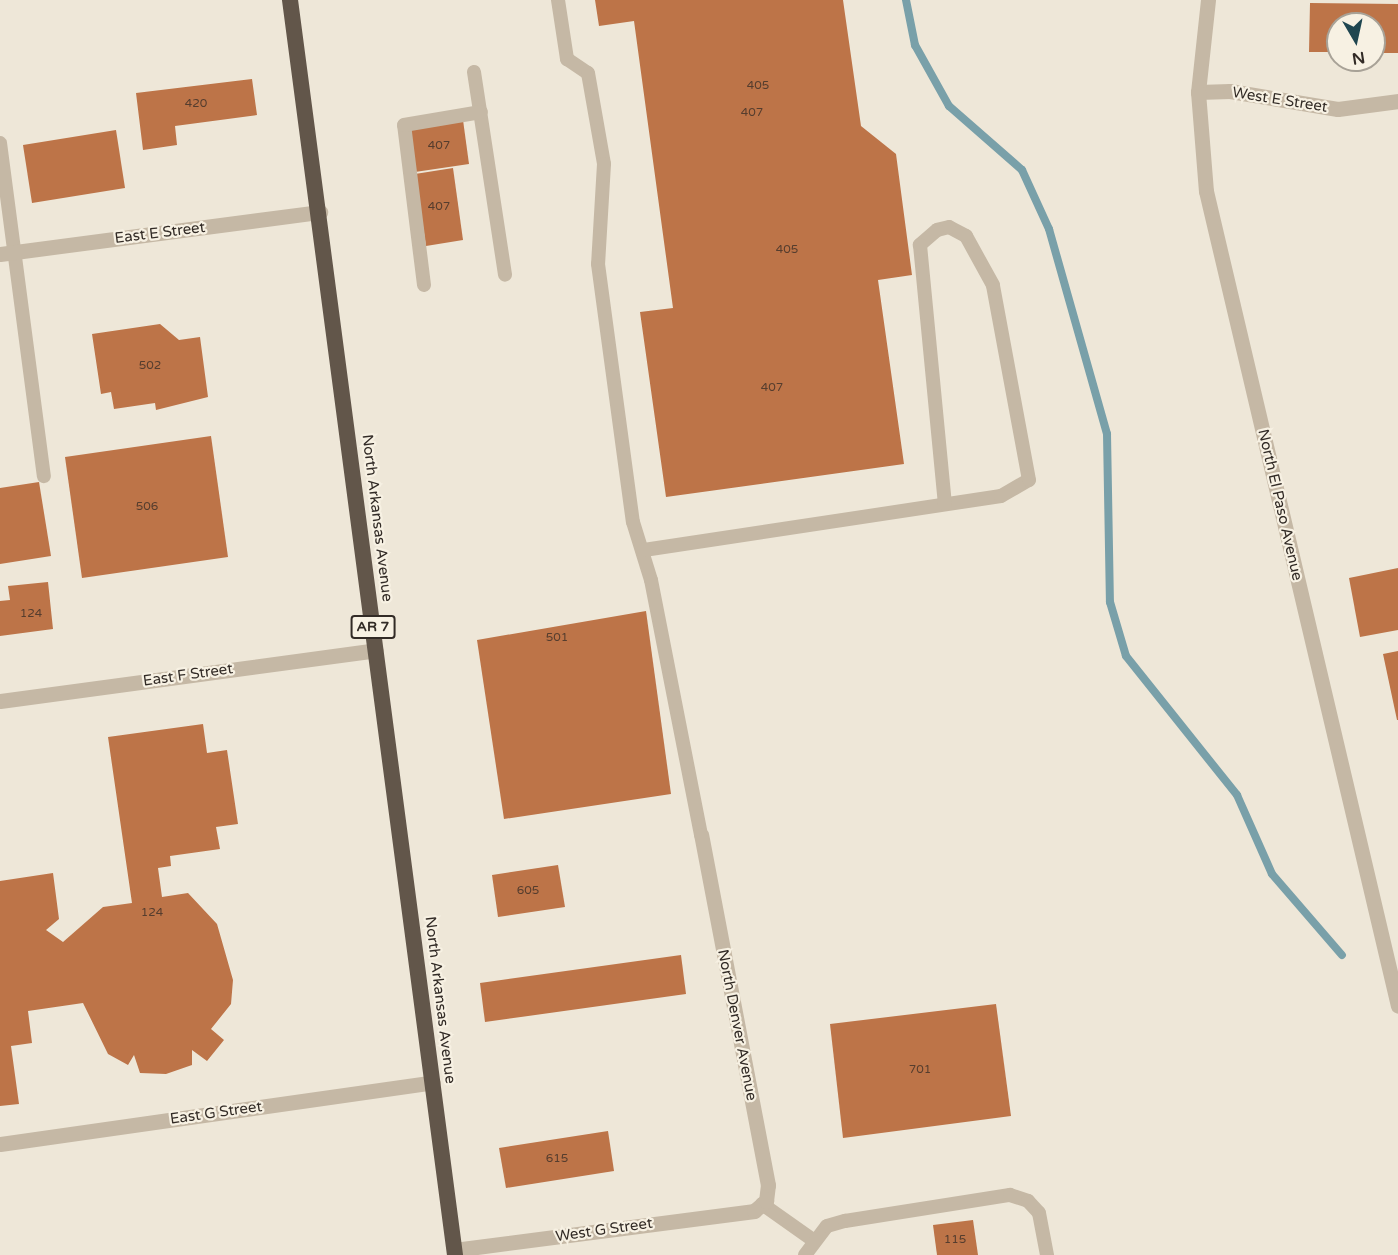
<!DOCTYPE html>
<style>
body{margin:0}
#map{position:relative;width:1398px;height:1255px;overflow:hidden;background:#eee7d8;font-family:"Varela Round",sans-serif}
div>[style]{position:absolute}
[style*='--x']{left:calc(var(--x)*1px);top:calc(var(--y)*1px);width:calc(var(--w)*1px);rotate:calc(var(--a)*1deg)}
.stream>*{height:8px;margin:-4px;padding:0 4px;transform-origin:4px;border-radius:4px;background:#79a0a9}
.building>*{inset:0;background:#bd7448}
.service>*{height:14px;margin:-7px;padding:0 7px;transform-origin:7px;border-radius:7px;background:#c5b8a5}
.minor>*{height:15px;margin:-7.5px;padding:0 7.5px;transform-origin:7.5px;border-radius:7.5px;background:#c5b8a5}
.tertiary>*{height:15px;margin:-7.5px;padding:0 7.5px;transform-origin:7.5px;border-radius:7.5px;background:#c5b8a5}
.trunk>*{height:16px;margin:-8px;padding:0 8px;transform-origin:8px;border-radius:8px;background:#62564a}
span{translate:-50% -50%;white-space:nowrap;text-align:center;line-height:1.15;-webkit-text-stroke:4.5px #f7f1e3;paint-order:stroke}
.number-label{font-size:12px;color:#553d2e}
.number-label span{-webkit-text-stroke-width:0}
.shield-label span{padding:2px 4px;background:#f7f1e3;border:2px solid;border-radius:4px;-webkit-text-stroke-width:0}
.shield-label{font-size:14px;color:#322b26;font-weight:700}
.street-label{font-size:15px;color:#322b26}
.north{position:absolute;left:1326px;top:12px;width:60px;height:60px;box-sizing:border-box;background:#f7f1e3;border:2px solid #a8a297;border-radius:50%;rotate:171deg;font-size:16px;font-weight:700;line-height:24px;text-align:center;color:#322b26}
.north::after{content:'';display:block;margin:auto;width:21px;height:27px;background:#1f4650;clip-path:polygon(50% 0,100% 100%,50% 72%,0 100%)}
</style>
<div id="map">
<div class="stream">
<div style="--x:906;--y:0;--w:46;--a:78.7"></div>
<div style="--x:915;--y:45;--w:70;--a:60.9"></div>
<div style="--x:949;--y:106;--w:97;--a:41.2"></div>
<div style="--x:1022;--y:170;--w:65;--a:65.4"></div>
<div style="--x:1049;--y:229;--w:213;--a:74.2"></div>
<div style="--x:1107;--y:434;--w:168;--a:89"></div>
<div style="--x:1110;--y:602;--w:56;--a:73.5"></div>
<div style="--x:1126;--y:656;--w:178;--a:51.4"></div>
<div style="--x:1237;--y:795;--w:86;--a:66.1"></div>
<div style="--x:1272;--y:874;--w:107;--a:49.2"></div>
</div>
<div class="building">
<div style="clip-path:polygon(595px 0,843px 0,861px 126px,896px 154px,912px 275px,878px 280px,904px 464px,666px 497px,640px 312px,673px 308px,634px 21px,599px 26px)"></div>
<div style="clip-path:polygon(1310px 3px,1398px 4px,1398px 53px,1374px 53px,1374px 24px,1338px 24px,1338px 52px,1309px 52px)"></div>
<div style="clip-path:polygon(252px 79px,257px 115px,175px 126px,177px 145px,143px 150px,136px 93px)"></div>
<div style="clip-path:polygon(463px 120px,469px 164px,415px 172px,408px 129px)"></div>
<div style="clip-path:polygon(116px 130px,125px 188px,32px 203px,23px 145px)"></div>
<div style="clip-path:polygon(453px 168px,463px 240px,426px 246px,415px 174px)"></div>
<div style="clip-path:polygon(160px 324px,179px 340px,200px 337px,208px 397px,156px 410px,155px 403px,114px 409px,111px 392px,101px 394px,92px 334px)"></div>
<div style="clip-path:polygon(211px 436px,228px 557px,82px 578px,65px 457px)"></div>
<div style="clip-path:polygon(39px 482px,51px 556px,0 564px,0 488px)"></div>
<div style="clip-path:polygon(1398px 568px,1398px 630px,1360px 637px,1349px 578px)"></div>
<div style="clip-path:polygon(48px 582px,53px 629px,0 636px,0 601px,10px 600px,8px 586px)"></div>
<div style="clip-path:polygon(646px 611px,671px 794px,504px 819px,477px 640px)"></div>
<div style="clip-path:polygon(1398px 651px,1398px 720px,1397px 720px,1383px 654px)"></div>
<div style="clip-path:polygon(203px 724px,207px 753px,227px 750px,238px 824px,216px 827px,220px 849px,170px 856px,171px 866px,158px 868px,162px 897px,188px 893px,217px 924px,233px 980px,231px 1004px,211px 1029px,224px 1040px,207px 1061px,192px 1050px,192px 1065px,166px 1074px,140px 1073px,134px 1055px,128px 1065px,108px 1054px,83px 1003px,28px 1011px,32px 1043px,11px 1046px,19px 1104px,0 1106px,0 881px,53px 873px,59px 919px,46px 930px,63px 942px,103px 907px,132px 903px,108px 737px)"></div>
<div style="clip-path:polygon(558px 865px,565px 907px,498px 917px,492px 875px)"></div>
<div style="clip-path:polygon(681px 955px,686px 994px,485px 1022px,480px 983px)"></div>
<div style="clip-path:polygon(996px 1004px,1011px 1116px,843px 1138px,830px 1024px)"></div>
<div style="clip-path:polygon(608px 1131px,614px 1171px,506px 1188px,499px 1148px)"></div>
<div style="clip-path:polygon(973px 1220px,978px 1255px,937px 1255px,933px 1225px)"></div>
</div>
<div class="service">
<div style="--x:558;--y:0;--w:60;--a:81.3"></div>
<div style="--x:567;--y:59;--w:25;--a:34"></div>
<div style="--x:588;--y:73;--w:92;--a:80"></div>
<div style="--x:604;--y:164;--w:100;--a:93.4"></div>
<div style="--x:598;--y:264;--w:260;--a:82.3"></div>
<div style="--x:633;--y:522;--w:61;--a:72.8"></div>
<div style="--x:651;--y:580;--w:260;--a:78.9"></div>
<div style="--x:474;--y:72;--w:205;--a:81.3"></div>
<div style="--x:0;--y:143;--w:336;--a:82.5"></div>
<div style="--x:424;--y:285;--w:161;--a:-97.1"></div>
<div style="--x:404;--y:125;--w:78;--a:-9.6"></div>
<div style="--x:644;--y:550;--w:361;--a:-8.6"></div>
<div style="--x:1001;--y:496;--w:32;--a:-30"></div>
<div style="--x:1029;--y:480;--w:198;--a:-100.5"></div>
<div style="--x:993;--y:285;--w:56;--a:-118.9"></div>
<div style="--x:966;--y:236;--w:19;--a:-152"></div>
<div style="--x:949;--y:227;--w:12;--a:166"></div>
<div style="--x:937;--y:230;--w:23;--a:139"></div>
<div style="--x:920;--y:245;--w:260;--a:84.5"></div>
<div style="--x:762;--y:1204;--w:62;--a:35.2"></div>
<div style="--x:805;--y:1255;--w:36;--a:-53"></div>
<div style="--x:827;--y:1226;--w:19;--a:-16"></div>
<div style="--x:845;--y:1221;--w:167;--a:-9"></div>
<div style="--x:1010;--y:1195;--w:19;--a:18"></div>
<div style="--x:1028;--y:1201;--w:16;--a:47"></div>
<div style="--x:1039;--y:1213;--w:43;--a:79.2"></div>
</div>
<div class="minor">
<div style="--x:1198;--y:92;--w:32;--a:-2"></div>
<div style="--x:1230;--y:91;--w:109;--a:9.5"></div>
<div style="--x:1338;--y:109;--w:61;--a:-7.6"></div>
<div style="--x:0;--y:254;--w:323;--a:-7.5"></div>
<div style="--x:0;--y:701;--w:379;--a:-7.7"></div>
<div style="--x:0;--y:1144;--w:437;--a:-8.1"></div>
</div>
<div class="tertiary">
<div style="--x:1208;--y:0;--w:93;--a:96.2"></div>
<div style="--x:1198;--y:92;--w:99;--a:85.4"></div>
<div style="--x:1206;--y:191;--w:837;--a:76.74"></div>
<div style="--x:454;--y:1250;--w:303;--a:-7.4"></div>
<div style="--x:754;--y:1211;--w:16;--a:-40"></div>
<div style="--x:766;--y:1201;--w:16;--a:-83"></div>
<div style="--x:768;--y:1185;--w:356;--a:-100.8"></div>
</div>
<div class="trunk">
<div style="--x:290;--y:0;--w:1266;--a:82.51"></div>
</div>
<div class="number-label">
<span style="left:758px;top:86px">405</span>
<span style="left:196px;top:104px">420</span>
<span style="left:752px;top:113px">407</span>
<span style="left:439px;top:146px">407</span>
<span style="left:439px;top:207px">407</span>
<span style="left:787px;top:250px">405</span>
<span style="left:150px;top:366px">502</span>
<span style="left:772px;top:388px">407</span>
<span style="left:147px;top:507px">506</span>
<span style="left:31px;top:614px">124</span>
<span style="left:557px;top:638px">501</span>
<span style="left:528px;top:891px">605</span>
<span style="left:152px;top:913px">124</span>
<span style="left:920px;top:1070px">701</span>
<span style="left:557px;top:1159px">615</span>
<span style="left:955px;top:1240px">115</span>
</div>
<div class="shield-label">
<span style="left:373px;top:627px">AR 7</span>
</div>
<div class="street-label">
<span style="left:1280px;top:100px;rotate:9deg">West E Street</span>
<span style="left:160px;top:233px;rotate:-7deg">East E Street</span>
<span style="left:1280px;top:505px;rotate:77deg">North El Paso Avenue</span>
<span style="left:377px;top:518px;rotate:83deg">North Arkansas Avenue</span>
<span style="left:188px;top:675px;rotate:-8deg">East F Street</span>
<span style="left:440px;top:1000px;rotate:83deg">North Arkansas Avenue</span>
<span style="left:737px;top:1025px;rotate:79deg">North Denver Avenue</span>
<span style="left:216px;top:1113px;rotate:-8deg">East G Street</span>
<span style="left:604px;top:1230px;rotate:-8deg">West G Street</span>
</div>
<div class="north">N</div>
</div>
